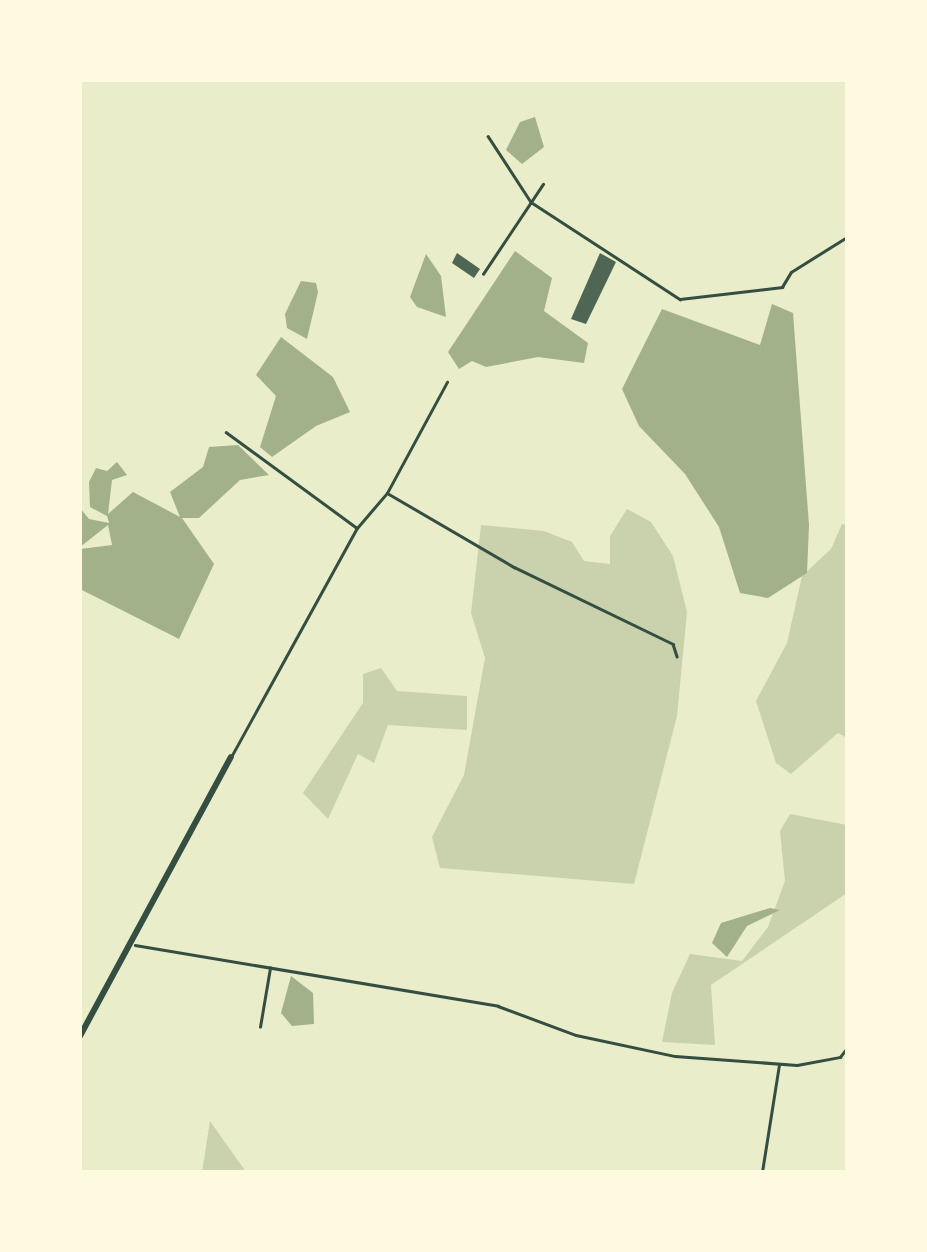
<!DOCTYPE html>
<style>
body{margin:0}
#map{position:relative;width:927px;height:1252px;overflow:hidden;background:#e9edc9;font-family:Figtree,sans-serif}
div>[style]{position:absolute}
[style*='--x']{left:calc(var(--x)*1px);top:calc(var(--y)*1px);width:calc(var(--w)*1px);rotate:calc(var(--a)*1deg)}
.green>*{inset:0;background:#cad2ad}
.water>*{inset:0;background:#a3b18a}
.building>*{inset:0;background:#4f6655}
.service>*{height:2.5px;margin:-1.25px;padding:0 1.25px;transform-origin:1.25px;border-radius:1.25px;background:#344e41}
.minor>*{height:6px;margin:-3px;padding:0 3px;transform-origin:3px;border-radius:3px;background:#344e41}
span{translate:-50% -50%;white-space:nowrap;text-align:center;line-height:1.15;-webkit-text-stroke:10px #fefae0;paint-order:stroke}
.frame{position:absolute;inset:0;border:82px solid #fefae0;pointer-events:none}
</style>
<div id="map">
<div class="green">
<div style="clip-path:polygon(627px 509px,651px 522px,673px 556px,687px 612px,677px 716px,634px 884px,440px 868px,432px 837px,464px 775px,485px 658px,471px 613px,481px 525px,544px 531px,572px 542px,584px 561px,610px 564px,610px 536px)"></div>
<div style="clip-path:polygon(842px 524px,847px 525px,847px 738px,838px 733px,791px 774px,776px 763px,756px 701px,787px 643px,802px 576px,831px 549px)"></div>
<div style="clip-path:polygon(381px 668px,397px 691px,467px 696px,467px 730px,388px 725px,374px 763px,358px 754px,328px 819px,303px 793px,363px 703px,363px 674px)"></div>
<div style="clip-path:polygon(790px 814px,847px 825px,847px 893px,711px 985px,715px 1045px,662px 1042px,672px 993px,690px 954px,742px 961px,768px 927px,785px 881px,780px 831px)"></div>
<div style="clip-path:polygon(210px 1121px,246px 1172px,202px 1172px)"></div>
</div>
<div class="water">
<div style="clip-path:polygon(535px 117px,544px 147px,522px 164px,506px 150px,520px 122px)"></div>
<div style="clip-path:polygon(515px 251px,552px 278px,544px 311px,588px 343px,584px 363px,538px 357px,486px 367px,472px 361px,459px 369px,448px 352px)"></div>
<div style="clip-path:polygon(426px 254px,441px 276px,446px 317px,417px 307px,410px 297px)"></div>
<div style="clip-path:polygon(301px 281px,316px 283px,318px 292px,307px 339px,287px 328px,285px 314px)"></div>
<div style="clip-path:polygon(772px 304px,793px 313px,809px 525px,807px 573px,768px 598px,740px 593px,719px 527px,685px 474px,639px 426px,622px 389px,662px 309px,760px 345px)"></div>
<div style="clip-path:polygon(281px 337px,333px 377px,350px 412px,316px 426px,272px 457px,260px 447px,276px 396px,256px 375px)"></div>
<div style="clip-path:polygon(238px 445px,269px 475px,240px 480px,199px 518px,182px 518px,214px 564px,179px 639px,80px 589px,80px 549px,112px 545px,108px 525px,80px 547px,80px 508px,89px 519px,109px 523px,107px 516px,90px 507px,89px 482px,96px 468px,107px 471px,117px 462px,127px 475px,112px 480px,108px 514px,133px 492px,180px 517px,170px 492px,203px 467px,209px 447px)"></div>
<div style="clip-path:polygon(770px 908px,780px 910px,747px 926px,727px 957px,712px 943px,721px 923px)"></div>
<div style="clip-path:polygon(291px 976px,313px 993px,314px 1024px,292px 1026px,281px 1013px)"></div>
</div>
<div class="building">
<div style="clip-path:polygon(457px 253px,480px 269px,474px 278px,452px 263px)"></div>
<div style="clip-path:polygon(600px 253px,616px 262px,586px 324px,571px 319px)"></div>
</div>
<div class="service">
<div style="--x:488;--y:136;--w:79;--a:56.9"></div>
<div style="--x:531;--y:202;--w:178;--a:33.1"></div>
<div style="--x:680;--y:299;--w:103;--a:-6.7"></div>
<div style="--x:782;--y:287;--w:17;--a:-59"></div>
<div style="--x:791;--y:272;--w:66;--a:-32"></div>
<div style="--x:483;--y:274;--w:108;--a:-56.3"></div>
<div style="--x:226;--y:432;--w:162;--a:36.2"></div>
<div style="--x:389;--y:494;--w:145;--a:30.3"></div>
<div style="--x:514;--y:567;--w:177;--a:25.8"></div>
<div style="--x:673;--y:644;--w:13;--a:72"></div>
<div style="--x:231;--y:757;--w:261;--a:-61.2"></div>
<div style="--x:357;--y:528;--w:46;--a:-49.4"></div>
<div style="--x:387;--y:493;--w:126;--a:-61.6"></div>
<div style="--x:135;--y:945;--w:368;--a:9.5"></div>
<div style="--x:498;--y:1006;--w:83;--a:20.4"></div>
<div style="--x:576;--y:1035;--w:101;--a:12"></div>
<div style="--x:675;--y:1056;--w:122;--a:4.2"></div>
<div style="--x:797;--y:1065;--w:44;--a:-10.5"></div>
<div style="--x:840;--y:1057;--w:11;--a:-52"></div>
<div style="--x:260;--y:1027;--w:60;--a:-80.4"></div>
<div style="--x:762;--y:1172;--w:108;--a:-81"></div>
</div>
<div class="minor">
<div style="--x:80;--y:1036;--w:317;--a:-61.6"></div>
</div>
<div class="frame"></div>
</div>
